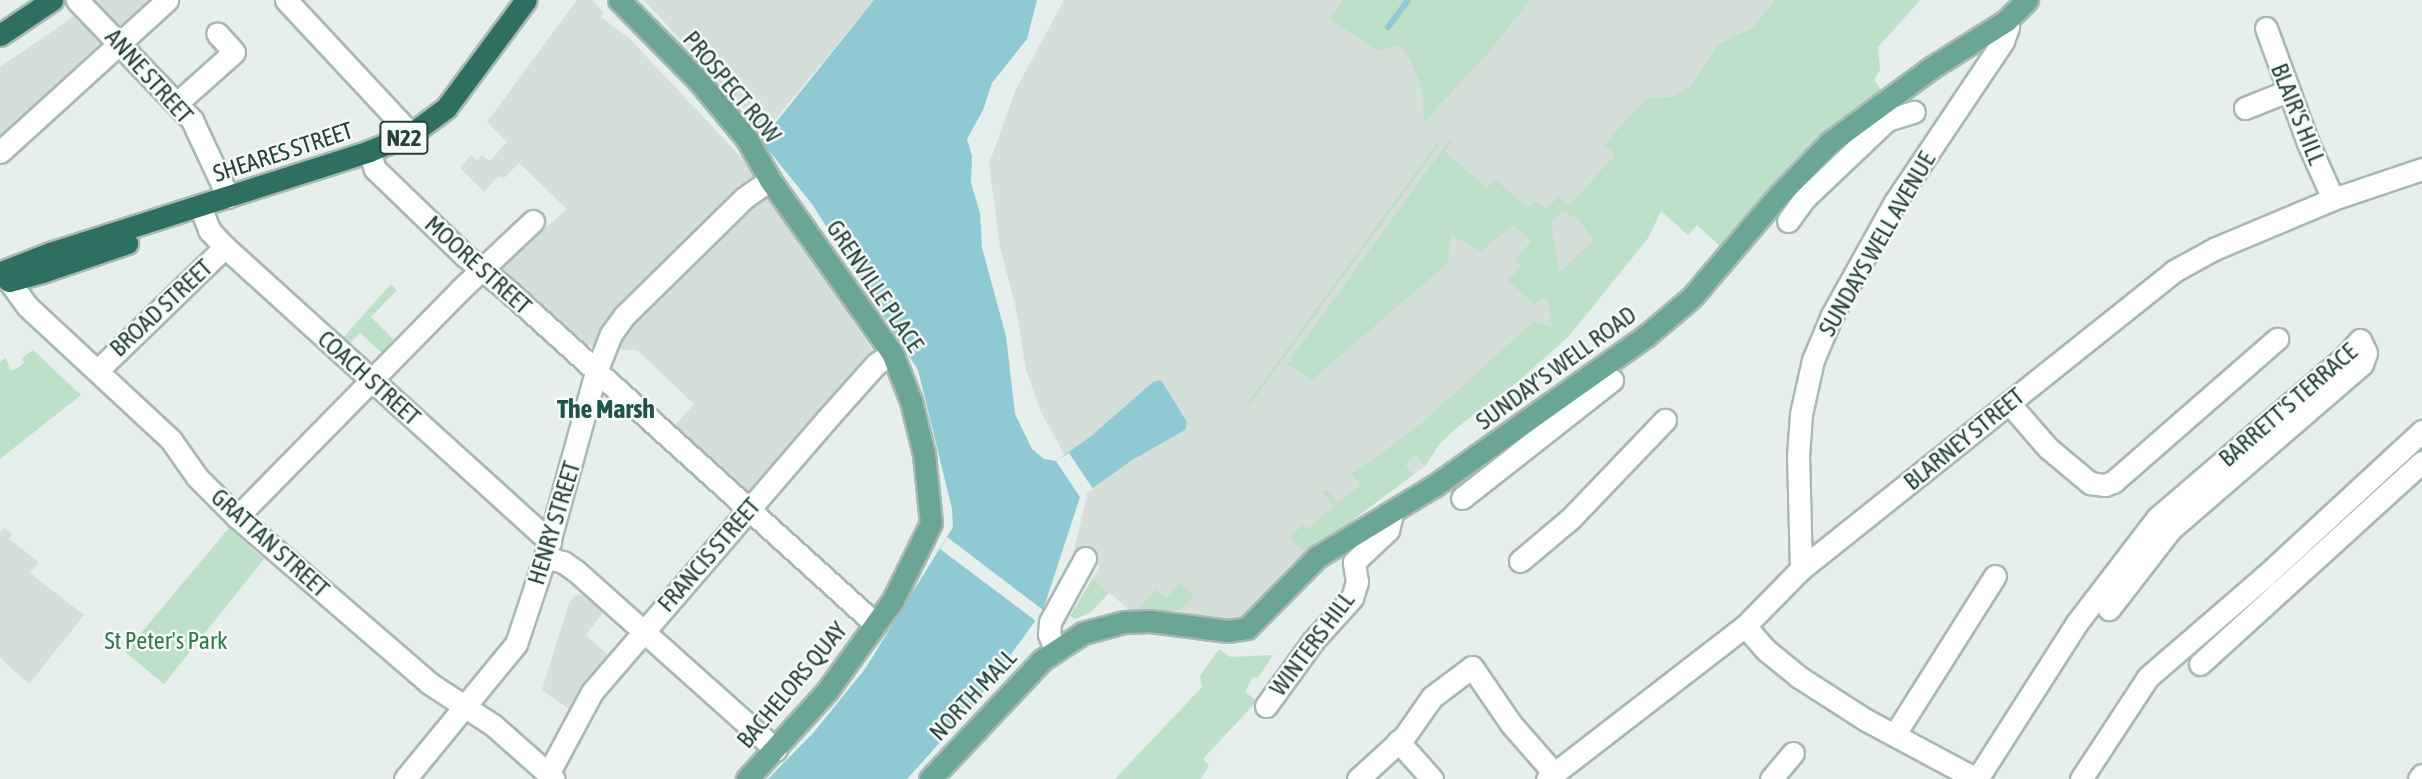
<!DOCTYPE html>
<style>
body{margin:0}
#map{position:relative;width:2422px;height:779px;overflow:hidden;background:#e6efeb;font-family:"Asap Condensed",sans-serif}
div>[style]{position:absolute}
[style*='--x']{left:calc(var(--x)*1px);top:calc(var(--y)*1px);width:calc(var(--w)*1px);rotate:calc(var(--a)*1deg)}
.built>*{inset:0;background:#d4dfda}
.green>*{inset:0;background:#bfe0c8}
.water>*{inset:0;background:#8ec9d4}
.pier>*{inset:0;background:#e6efeb}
.stream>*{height:6px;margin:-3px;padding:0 3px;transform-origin:3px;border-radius:3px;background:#8ec9d4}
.roads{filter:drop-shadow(2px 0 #a8b8b2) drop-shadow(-2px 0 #a8b8b2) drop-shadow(0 2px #a8b8b2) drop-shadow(0 -2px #a8b8b2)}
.minor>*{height:21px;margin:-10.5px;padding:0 10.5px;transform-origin:10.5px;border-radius:10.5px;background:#fff}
.major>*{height:21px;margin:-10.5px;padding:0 10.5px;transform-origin:10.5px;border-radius:10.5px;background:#6aa596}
.highway>*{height:21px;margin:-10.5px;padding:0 10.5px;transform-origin:10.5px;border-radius:10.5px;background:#2f6f62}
span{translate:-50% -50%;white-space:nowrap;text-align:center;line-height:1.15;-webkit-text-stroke:5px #f7fbf9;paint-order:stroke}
.shield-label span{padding:2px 5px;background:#f7fbf9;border:2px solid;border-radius:5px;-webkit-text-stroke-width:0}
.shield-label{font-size:23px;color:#24423a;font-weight:700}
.street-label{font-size:24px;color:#24423a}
.park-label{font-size:24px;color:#2d7a4b}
.neighbourhood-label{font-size:26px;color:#1f5548;font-weight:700}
</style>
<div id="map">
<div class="built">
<div style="clip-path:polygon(98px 0,159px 0,122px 33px,107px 37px,0 139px,0 67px)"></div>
<div style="clip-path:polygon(577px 0,592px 0,603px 12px,601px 17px,629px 38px,742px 158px,877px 357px,757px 492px,741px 495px,670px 431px,694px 404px,638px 351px,593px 346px,568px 340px,498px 270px,567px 209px,519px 163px,504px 178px,498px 177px,484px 192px,460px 168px,471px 155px,477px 161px,482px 155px,490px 161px,507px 142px,487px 122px)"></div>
<div style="clip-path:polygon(644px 0,874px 0,765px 132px)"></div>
<div style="clip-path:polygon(1064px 0,1920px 0,1878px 47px,1880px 70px,1874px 80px,1881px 90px,1843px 119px,1771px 188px,1722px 248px,1697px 225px,1688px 235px,1661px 211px,1648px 238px,1569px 336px,1516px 383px,1460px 425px,1440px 443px,1425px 466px,1312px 549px,1248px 617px,1221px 621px,1179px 611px,1130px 611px,1093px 578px,1100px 566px,1073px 554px,1087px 496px,1041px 412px,1026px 370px,1016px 309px,1000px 247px,989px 164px,1016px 89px)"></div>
<div style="clip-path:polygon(4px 528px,12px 533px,9px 539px,39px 562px,30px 573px,84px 615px,29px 684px,0 658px,0 532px)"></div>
<div style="clip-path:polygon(587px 594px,606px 608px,586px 635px,608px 655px,593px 673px,575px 713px,542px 690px,569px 603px,576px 595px)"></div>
</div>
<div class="green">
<div style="clip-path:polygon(1343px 0,1530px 0,1487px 54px,1424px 122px,1422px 88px,1410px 59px,1400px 45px,1378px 51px,1329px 19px)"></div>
<div style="clip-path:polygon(evenodd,1775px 0,1920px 0,1878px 47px,1880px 70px,1874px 80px,1881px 90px,1843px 119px,1771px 188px,1722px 248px,1697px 225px,1688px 235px,1661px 211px,1648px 238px,1569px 336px,1516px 383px,1460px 425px,1440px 443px,1425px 466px,1415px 455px,1405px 464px,1413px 475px,1307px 554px,1290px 538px,1302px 525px,1307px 529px,1334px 506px,1323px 492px,1327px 490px,1338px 503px,1360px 486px,1351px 473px,1367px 464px,1424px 421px,1534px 321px,1552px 327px,1547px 297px,1533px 304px,1508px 280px,1521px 266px,1515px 260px,1531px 241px,1513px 225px,1481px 251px,1451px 235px,1448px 263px,1312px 380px,1287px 364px,1448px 142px,1453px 139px,1445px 152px,1487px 188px,1495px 179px,1527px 208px,1534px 201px,1547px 209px,1558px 197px,1569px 206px,1615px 155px,1605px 145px,1627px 118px,1648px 98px,1673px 97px,1690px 87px,1719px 44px,1752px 28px,1775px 0,1562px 211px,1577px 218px,1594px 240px,1559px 272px,1551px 222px,1562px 211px)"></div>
<div style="clip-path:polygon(1437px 143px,1440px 144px,1249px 406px,1247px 404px)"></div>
<div style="clip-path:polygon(391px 284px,397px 290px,371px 317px,395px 341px,382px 353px,360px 333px,347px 346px,341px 340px)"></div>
<div style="clip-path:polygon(33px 350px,81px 395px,0 459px,0 362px,6px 358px,10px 370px,16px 369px,24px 363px,22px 358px)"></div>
<div style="clip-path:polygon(229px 528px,264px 559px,164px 684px,125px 652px)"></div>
<div style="clip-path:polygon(1093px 578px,1109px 593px,1090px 613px,1075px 619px,1070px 616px)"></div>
<div style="clip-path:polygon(1181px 583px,1194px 596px,1179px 611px,1137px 611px,1156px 589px,1166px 598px)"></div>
<div style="clip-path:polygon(1219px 649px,1231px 657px,1273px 655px,1258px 678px,1253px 677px,1245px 692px,1257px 701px,1203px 759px,1209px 766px,1200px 779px,1115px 779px,1202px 687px,1200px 676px)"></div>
</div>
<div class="water">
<div style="clip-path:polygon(874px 0,1037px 0,1027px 39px,992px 83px,983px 110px,967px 139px,972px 156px,971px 183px,980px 213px,982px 248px,1006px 336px,1015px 414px,1032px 449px,1044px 459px,1056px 461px,1090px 437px,1153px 382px,1161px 380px,1187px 422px,1185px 430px,1132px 460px,1080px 497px,1043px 610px,978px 700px,907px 779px,768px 779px,814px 732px,865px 669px,953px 527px,952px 509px,918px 370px,812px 204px,761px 141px)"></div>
</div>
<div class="pier">
<div style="clip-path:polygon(1069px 453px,1093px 489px,1080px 497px,1056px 461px)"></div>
<div style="clip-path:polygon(947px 537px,1043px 610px,1036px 621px,940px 549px)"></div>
</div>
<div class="stream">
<div style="--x:1388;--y:27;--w:34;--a:-53"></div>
</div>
<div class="roads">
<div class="minor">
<div style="--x:77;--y:0;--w:166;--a:46.2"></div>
<div style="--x:192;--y:120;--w:85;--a:64.9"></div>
<div style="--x:286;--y:0;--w:183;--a:47"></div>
<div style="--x:2266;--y:28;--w:122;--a:69.9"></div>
<div style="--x:2308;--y:143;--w:61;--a:65.9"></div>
<div style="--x:177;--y:103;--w:76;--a:-41.8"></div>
<div style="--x:234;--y:52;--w:25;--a:-132"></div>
<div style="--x:2245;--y:108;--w:46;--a:-21.6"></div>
<div style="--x:369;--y:151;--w:19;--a:72"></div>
<div style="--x:375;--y:169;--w:125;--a:44"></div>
<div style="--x:465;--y:256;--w:53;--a:38.8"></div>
<div style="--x:506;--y:289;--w:499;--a:42.2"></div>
<div style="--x:0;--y:152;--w:226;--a:-42.3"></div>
<div style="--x:200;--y:206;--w:26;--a:69"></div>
<div style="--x:209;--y:230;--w:23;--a:47"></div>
<div style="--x:225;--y:247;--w:439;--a:42.2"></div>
<div style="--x:1788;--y:221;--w:29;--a:-54"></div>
<div style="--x:1805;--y:198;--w:113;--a:-43.6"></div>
<div style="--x:1887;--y:120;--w:28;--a:-17"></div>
<div style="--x:9;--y:281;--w:31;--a:54"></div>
<div style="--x:27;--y:306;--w:197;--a:42.9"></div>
<div style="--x:171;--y:440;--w:45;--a:54.9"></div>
<div style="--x:197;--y:477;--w:57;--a:45"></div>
<div style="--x:237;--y:517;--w:254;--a:40.8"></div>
<div style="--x:429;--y:683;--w:77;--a:33.3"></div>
<div style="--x:493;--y:725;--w:81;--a:41.5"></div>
<div style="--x:98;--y:370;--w:177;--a:-44.1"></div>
<div style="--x:2009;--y:403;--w:60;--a:49.1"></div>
<div style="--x:2048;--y:448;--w:55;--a:39.8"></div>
<div style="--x:2090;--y:483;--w:15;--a:8"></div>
<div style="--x:2105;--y:485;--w:9;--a:-21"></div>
<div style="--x:2113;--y:482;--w:218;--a:-41.1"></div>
<div style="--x:1462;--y:498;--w:191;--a:-38.2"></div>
<div style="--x:237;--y:517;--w:320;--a:-45.5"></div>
<div style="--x:461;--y:289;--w:99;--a:-43.4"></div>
<div style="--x:545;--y:557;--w:19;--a:16"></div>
<div style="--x:563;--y:562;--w:16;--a:35"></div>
<div style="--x:576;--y:571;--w:268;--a:41.8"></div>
<div style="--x:1520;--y:561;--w:67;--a:-40.1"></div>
<div style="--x:1571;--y:518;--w:136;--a:-46.2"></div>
<div style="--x:1801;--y:569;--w:113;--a:-91.5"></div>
<div style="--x:1798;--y:456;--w:42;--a:-85.9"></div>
<div style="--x:1801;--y:414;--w:55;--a:-77.5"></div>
<div style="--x:1813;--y:360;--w:49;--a:-67.1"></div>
<div style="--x:1832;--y:315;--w:129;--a:-60.9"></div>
<div style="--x:1895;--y:202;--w:194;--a:-56.1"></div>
<div style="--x:2003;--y:41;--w:15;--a:-70"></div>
<div style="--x:2008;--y:27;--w:6;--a:-108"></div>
<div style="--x:1745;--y:626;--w:32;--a:49"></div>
<div style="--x:1766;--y:650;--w:43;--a:39.3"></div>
<div style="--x:1799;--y:677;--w:80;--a:32.7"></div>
<div style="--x:1866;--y:720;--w:125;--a:28.2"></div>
<div style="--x:1055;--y:649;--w:16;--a:-112"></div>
<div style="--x:1049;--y:634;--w:12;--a:-85"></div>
<div style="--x:1050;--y:622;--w:73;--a:-61.3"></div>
<div style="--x:2200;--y:664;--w:300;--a:-42.3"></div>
<div style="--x:1266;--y:706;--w:80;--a:-54.1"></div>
<div style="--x:1313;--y:641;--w:58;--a:-47.8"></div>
<div style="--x:1352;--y:598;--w:17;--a:-73"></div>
<div style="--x:1357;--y:582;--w:20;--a:-99"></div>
<div style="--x:1354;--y:562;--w:47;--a:-43.3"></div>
<div style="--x:1388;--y:530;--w:16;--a:-76"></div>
<div style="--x:1895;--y:734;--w:187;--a:-57.7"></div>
<div style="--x:1398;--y:741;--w:51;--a:48.2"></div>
<div style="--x:548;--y:774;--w:93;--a:-61.8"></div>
<div style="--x:592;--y:692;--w:359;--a:-49.3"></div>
<div style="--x:826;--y:420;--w:75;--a:-48.2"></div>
<div style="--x:876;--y:364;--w:19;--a:-35"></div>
<div style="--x:405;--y:779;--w:175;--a:-50.6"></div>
<div style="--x:516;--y:644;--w:92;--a:-71.6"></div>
<div style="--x:545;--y:557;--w:192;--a:-74.6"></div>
<div style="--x:596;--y:372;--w:41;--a:-68.5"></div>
<div style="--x:611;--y:334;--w:22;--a:-54"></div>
<div style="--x:624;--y:316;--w:168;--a:-44.5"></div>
<div style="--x:744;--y:198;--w:32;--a:-35"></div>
<div style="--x:1358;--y:779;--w:62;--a:-42.4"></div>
<div style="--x:1404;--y:737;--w:49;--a:-55"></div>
<div style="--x:1432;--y:697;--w:50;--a:-36.9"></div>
<div style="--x:1472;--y:667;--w:69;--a:55.6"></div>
<div style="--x:1511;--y:724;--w:65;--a:48.7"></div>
<div style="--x:1547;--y:779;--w:250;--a:-37.7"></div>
<div style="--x:1745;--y:626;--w:80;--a:-45.5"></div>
<div style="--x:1801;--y:569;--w:477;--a:-38.6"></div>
<div style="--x:2174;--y:271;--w:46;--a:-28.8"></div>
<div style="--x:2214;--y:249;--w:129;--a:-22.8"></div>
<div style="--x:2333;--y:199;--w:94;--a:-18.6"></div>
<div style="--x:1771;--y:779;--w:34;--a:-50"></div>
<div style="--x:1977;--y:779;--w:184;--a:-57.4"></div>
<div style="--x:2076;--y:624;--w:133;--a:-52.6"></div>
<div style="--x:2157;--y:518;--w:249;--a:-40.6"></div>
<div style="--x:2346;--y:356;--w:21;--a:-49"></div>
<div style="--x:2360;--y:340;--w:14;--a:65"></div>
<div style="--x:2366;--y:353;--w:12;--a:110"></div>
<div style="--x:2362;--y:364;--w:254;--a:139.2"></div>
<div style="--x:2170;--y:530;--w:100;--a:127.7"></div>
<div style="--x:2081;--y:779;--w:122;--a:-56.7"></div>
<div style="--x:2148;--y:677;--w:155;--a:-40.8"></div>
<div style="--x:2265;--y:576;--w:214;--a:-42.7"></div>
<div style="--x:2419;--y:779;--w:5;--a:-53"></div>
</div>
<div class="major">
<div style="--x:619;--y:0;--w:112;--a:45.4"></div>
<div style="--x:698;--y:80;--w:77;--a:50.3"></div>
<div style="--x:747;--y:139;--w:47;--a:60.7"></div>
<div style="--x:770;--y:180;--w:212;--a:54.8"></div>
<div style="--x:892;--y:353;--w:52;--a:68.4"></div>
<div style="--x:911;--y:401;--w:55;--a:76.2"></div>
<div style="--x:924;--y:454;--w:69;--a:84.2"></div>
<div style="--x:931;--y:523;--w:86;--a:116.3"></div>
<div style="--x:893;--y:600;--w:112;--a:126"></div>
<div style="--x:827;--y:691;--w:119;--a:132.3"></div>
<div style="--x:930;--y:779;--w:163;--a:-46.7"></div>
<div style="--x:1042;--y:660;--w:49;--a:-33.4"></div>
<div style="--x:1083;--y:633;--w:42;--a:-15"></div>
<div style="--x:1124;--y:622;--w:26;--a:-2"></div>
<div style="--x:1150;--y:621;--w:79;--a:7.3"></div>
<div style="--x:1228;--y:631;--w:19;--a:-9"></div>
<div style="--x:1247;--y:628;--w:100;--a:-45.4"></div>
<div style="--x:1317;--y:557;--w:137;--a:-31.3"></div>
<div style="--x:1434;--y:486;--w:260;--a:-35.3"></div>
<div style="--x:1646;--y:336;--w:60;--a:-40.3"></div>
<div style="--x:1692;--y:297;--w:133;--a:-49.6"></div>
<div style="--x:1778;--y:196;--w:74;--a:-46.1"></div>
<div style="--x:1829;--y:143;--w:127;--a:-36.3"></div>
<div style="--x:1931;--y:68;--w:89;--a:-32.1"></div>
<div style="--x:2006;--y:21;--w:30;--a:-45"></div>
</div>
<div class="highway">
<div style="--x:0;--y:35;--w:63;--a:-33.9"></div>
<div style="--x:1;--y:272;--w:53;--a:-21.2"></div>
<div style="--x:50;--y:253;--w:335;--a:-17.7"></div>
<div style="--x:369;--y:151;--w:45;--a:-22"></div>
<div style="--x:411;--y:134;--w:44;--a:-36.6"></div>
<div style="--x:446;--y:108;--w:134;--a:-53.5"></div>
<div style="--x:6;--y:278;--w:4;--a:45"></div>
<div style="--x:9;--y:281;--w:34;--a:-15"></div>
<div style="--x:42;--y:272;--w:90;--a:-18.8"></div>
</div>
</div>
<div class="shield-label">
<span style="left:404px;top:138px">N22</span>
</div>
<div class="street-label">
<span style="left:149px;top:76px;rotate:48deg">ANNE STREET</span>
<span style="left:732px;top:87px;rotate:50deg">PROSPECT ROW</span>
<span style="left:2298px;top:114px;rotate:68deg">BLAIR'S HILL</span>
<span style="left:283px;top:152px;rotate:-18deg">SHEARES STREET</span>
<span style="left:1877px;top:244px;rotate:-60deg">SUNDAYS WELL AVENUE</span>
<span style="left:478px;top:265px;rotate:42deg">MOORE STREET</span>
<span style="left:875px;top:286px;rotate:56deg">GRENVILLE PLACE</span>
<span style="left:161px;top:308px;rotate:-43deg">BROAD STREET</span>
<span style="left:1556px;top:368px;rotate:-36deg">SUNDAY'S WELL ROAD</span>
<span style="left:369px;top:378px;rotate:42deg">COACH STREET</span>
<span style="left:2288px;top:405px;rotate:-41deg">BARRETT'S TERRACE</span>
<span style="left:1964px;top:439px;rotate:-39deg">BLARNEY STREET</span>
<span style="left:554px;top:523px;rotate:-73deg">HENRY STREET</span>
<span style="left:270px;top:543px;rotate:42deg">GRATTAN STREET</span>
<span style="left:709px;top:555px;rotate:-49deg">FRANCIS STREET</span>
<span style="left:1312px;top:644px;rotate:-53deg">WINTERS HILL</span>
<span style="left:792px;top:685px;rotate:-50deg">BACHELORS QUAY</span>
<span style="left:973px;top:695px;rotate:-47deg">NORTH MALL</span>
</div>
<div class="park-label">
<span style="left:166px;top:641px">St Peter's Park</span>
</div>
<div class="neighbourhood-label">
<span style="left:606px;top:410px">The Marsh</span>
</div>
</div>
